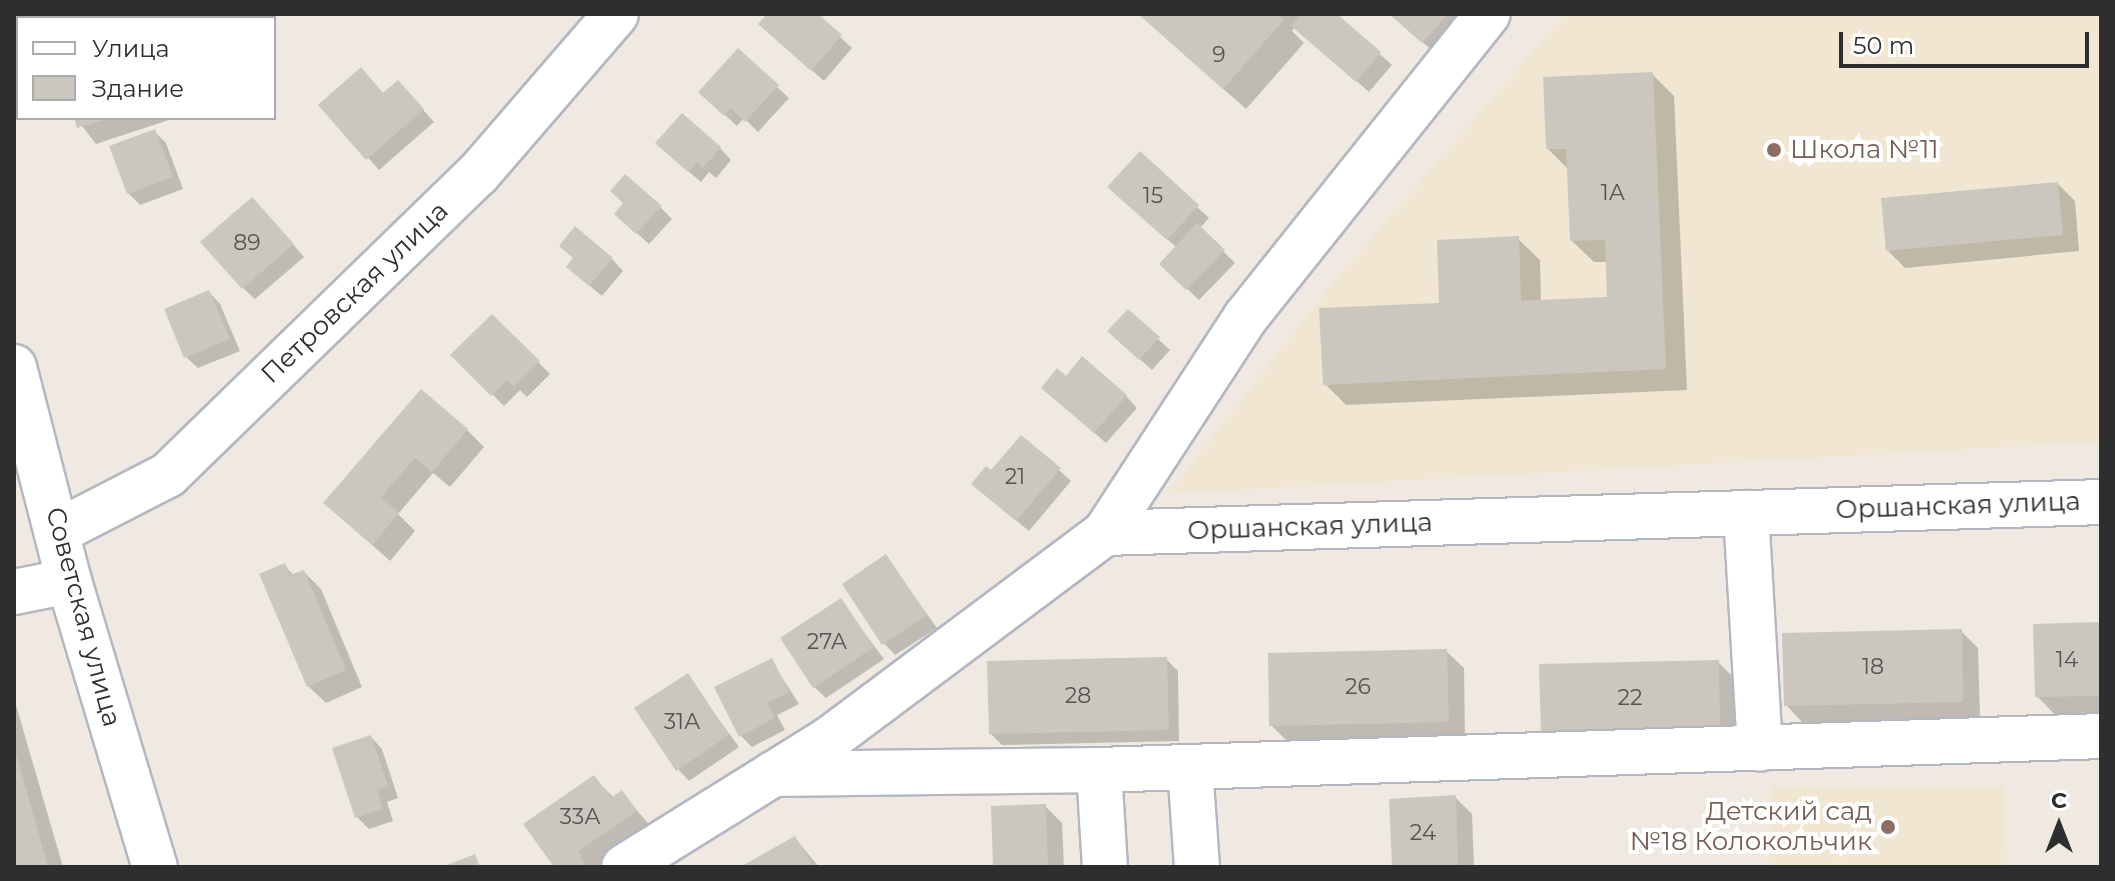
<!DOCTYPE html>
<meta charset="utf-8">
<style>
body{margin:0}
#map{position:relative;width:2115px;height:881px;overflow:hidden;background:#efe9e1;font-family:Montserrat,sans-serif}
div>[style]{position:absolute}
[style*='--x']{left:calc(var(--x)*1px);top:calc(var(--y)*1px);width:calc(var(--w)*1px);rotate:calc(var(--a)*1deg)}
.education>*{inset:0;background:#f0e6d1}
.shadow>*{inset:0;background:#0003}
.building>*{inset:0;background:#cbc7bf}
.roads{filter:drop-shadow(2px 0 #b4b7c1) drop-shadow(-2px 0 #b4b7c1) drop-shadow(0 2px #b4b7c1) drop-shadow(0 -2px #b4b7c1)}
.minor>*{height:44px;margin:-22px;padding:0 22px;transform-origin:22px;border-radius:22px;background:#fff}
.dots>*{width:22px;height:22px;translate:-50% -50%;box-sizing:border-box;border:4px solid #fff;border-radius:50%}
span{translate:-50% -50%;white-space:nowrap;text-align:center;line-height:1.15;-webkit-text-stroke:8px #fff;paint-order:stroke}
.number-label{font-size:22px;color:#555452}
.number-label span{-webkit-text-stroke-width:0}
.education-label{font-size:26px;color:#785e54}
.left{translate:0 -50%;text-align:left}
.right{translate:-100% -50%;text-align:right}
.street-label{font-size:26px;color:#2e2e2e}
.frame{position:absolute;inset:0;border:16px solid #2e2e2e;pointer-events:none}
.legend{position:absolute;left:16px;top:16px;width:260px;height:104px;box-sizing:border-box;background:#fff;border:2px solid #ababab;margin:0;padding:10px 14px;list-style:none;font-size:24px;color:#2e2e2e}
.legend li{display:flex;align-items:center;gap:16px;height:40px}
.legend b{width:40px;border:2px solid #ababab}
.north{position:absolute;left:2019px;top:785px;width:80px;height:80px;-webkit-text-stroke:6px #fff;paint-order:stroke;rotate:0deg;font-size:22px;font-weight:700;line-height:32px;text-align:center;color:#2e2e2e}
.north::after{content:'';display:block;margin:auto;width:28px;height:36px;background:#2e2e2e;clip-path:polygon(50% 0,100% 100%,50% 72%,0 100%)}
.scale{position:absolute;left:1839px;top:32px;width:250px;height:36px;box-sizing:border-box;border:4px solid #2e2e2e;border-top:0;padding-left:10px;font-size:24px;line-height:28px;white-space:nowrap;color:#2e2e2e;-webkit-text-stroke:6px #fff;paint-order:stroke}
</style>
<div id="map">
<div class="education">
<div style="clip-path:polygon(1565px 14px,2101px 14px,2101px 442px,1168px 494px,1330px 286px)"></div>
<div style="clip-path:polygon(1772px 787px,2004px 787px,2007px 867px,1769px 867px)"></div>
</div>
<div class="shadow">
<div style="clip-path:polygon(769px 14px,815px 14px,852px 48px,824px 81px,772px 35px)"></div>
<div style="clip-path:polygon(1139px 14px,1334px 14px,1392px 65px,1369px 92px,1295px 27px,1292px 31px,1304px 43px,1246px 109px)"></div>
<div style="clip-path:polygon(1390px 14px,1453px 14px,1462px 23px,1435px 53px)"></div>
<div style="clip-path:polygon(1652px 74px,1674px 96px,1687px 390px,1346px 405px,1325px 384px,1442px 305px,1518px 239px,1540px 260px,1541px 302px,1609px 299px,1608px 262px,1594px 262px,1572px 241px,1569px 170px,1548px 149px)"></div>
<div style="clip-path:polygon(777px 87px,789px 98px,758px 132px,744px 118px,737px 126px,712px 103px)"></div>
<div style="clip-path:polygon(409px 94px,434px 122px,379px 170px,321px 105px)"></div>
<div style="clip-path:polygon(76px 118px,168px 118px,169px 120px,96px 144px)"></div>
<div style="clip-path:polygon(154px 131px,166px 143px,183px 189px,140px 205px,128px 193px)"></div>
<div style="clip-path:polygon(720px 148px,731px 160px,716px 178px,709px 172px,701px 182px,669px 155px)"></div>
<div style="clip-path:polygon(1140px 154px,1209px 218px,1200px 228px,1235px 263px,1199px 300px,1161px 264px,1177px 248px,1122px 198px)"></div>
<div style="clip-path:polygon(2058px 184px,2075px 201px,2079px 251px,1905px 268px,1888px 251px)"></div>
<div style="clip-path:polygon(625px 204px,660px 207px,672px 219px,649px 244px,628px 225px)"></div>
<div style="clip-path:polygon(264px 211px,304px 257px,255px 299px,243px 288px)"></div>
<div style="clip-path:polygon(612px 259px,623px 271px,602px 296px,580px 278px)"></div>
<div style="clip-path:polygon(209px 292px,220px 304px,240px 351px,198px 368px,186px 357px)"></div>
<div style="clip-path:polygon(492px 316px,550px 374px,527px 397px,520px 390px,504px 406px,453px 355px)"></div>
<div style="clip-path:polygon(1158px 339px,1170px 350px,1152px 370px,1122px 343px)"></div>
<div style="clip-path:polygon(1066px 379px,1126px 396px,1137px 408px,1106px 443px,1043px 388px)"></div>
<div style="clip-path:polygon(467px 430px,484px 447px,450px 487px,433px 473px,398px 514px,415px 531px,390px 561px,326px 503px)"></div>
<div style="clip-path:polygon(1059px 470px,1071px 481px,1029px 531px,985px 495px,992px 473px)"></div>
<div style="clip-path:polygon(886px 557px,937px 628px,895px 655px,884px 643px)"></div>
<div style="clip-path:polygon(284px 566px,295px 576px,304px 572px,321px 589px,362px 687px,326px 703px,308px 686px)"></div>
<div style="clip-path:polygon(840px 600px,884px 659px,826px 698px,814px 687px)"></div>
<div style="clip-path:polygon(2101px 624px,2101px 712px,2054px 714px,2037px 696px)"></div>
<div style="clip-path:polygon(1961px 631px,1978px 648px,1980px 718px,1803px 723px,1786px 705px)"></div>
<div style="clip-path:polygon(1446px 651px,1464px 668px,1465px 738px,1288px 742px,1271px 725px)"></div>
<div style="clip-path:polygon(1166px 659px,1178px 671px,1179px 741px,1002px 745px,991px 734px)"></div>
<div style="clip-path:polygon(771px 660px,799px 704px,777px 715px,785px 730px,752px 747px,741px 736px)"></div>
<div style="clip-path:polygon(1718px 662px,1735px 679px,1737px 749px,1560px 753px)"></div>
<div style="clip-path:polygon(687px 676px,739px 747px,689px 781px,678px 769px)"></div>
<div style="clip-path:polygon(14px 698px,63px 867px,14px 867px)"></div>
<div style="clip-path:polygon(371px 737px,382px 749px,398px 798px,387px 802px,393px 821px,369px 829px,357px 817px)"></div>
<div style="clip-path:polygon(594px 778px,614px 798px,622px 793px,653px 829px,598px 867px,556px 867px)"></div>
<div style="clip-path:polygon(1455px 797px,1472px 814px,1474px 867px,1394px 867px)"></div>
<div style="clip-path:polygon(1045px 806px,1062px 823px,1064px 867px,995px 867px)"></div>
<div style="clip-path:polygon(795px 838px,819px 867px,744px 867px)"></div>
</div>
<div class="building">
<div style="clip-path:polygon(767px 14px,818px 14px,842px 35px,811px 71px,758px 24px)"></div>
<div style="clip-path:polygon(1138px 14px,1276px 14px,1284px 20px,1223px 89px)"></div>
<div style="clip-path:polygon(1302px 14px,1337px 14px,1381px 52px,1356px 82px,1291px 26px)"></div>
<div style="clip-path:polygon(1389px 14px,1448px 14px,1422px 43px)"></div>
<div style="clip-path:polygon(738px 48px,779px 85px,745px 122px,731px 108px,724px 116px,698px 92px)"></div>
<div style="clip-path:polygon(361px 67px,383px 93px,398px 80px,424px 109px,366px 160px,318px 105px)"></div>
<div style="clip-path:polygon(1653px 72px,1666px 369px,1323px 385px,1319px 308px,1439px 303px,1437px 240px,1519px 236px,1521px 301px,1607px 297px,1605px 240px,1570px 241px,1566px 149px,1546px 149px,1543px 77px)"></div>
<div style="clip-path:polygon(682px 113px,721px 147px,703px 168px,697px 162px,688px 172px,655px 143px)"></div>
<div style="clip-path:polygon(74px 118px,106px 118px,107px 119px,77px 128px)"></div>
<div style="clip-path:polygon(155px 129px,173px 177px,127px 194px,109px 146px)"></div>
<div style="clip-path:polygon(1140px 151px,1199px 205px,1167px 240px,1107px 187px)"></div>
<div style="clip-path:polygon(625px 174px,662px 206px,636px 234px,614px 214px,623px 203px,610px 191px)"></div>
<div style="clip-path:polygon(2058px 182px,2063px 235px,1886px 251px,1881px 198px)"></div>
<div style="clip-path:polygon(252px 197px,294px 244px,242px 289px,200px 242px)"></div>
<div style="clip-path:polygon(1197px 223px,1225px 250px,1186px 290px,1159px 264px)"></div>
<div style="clip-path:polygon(575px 226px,613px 258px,589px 286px,566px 267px,573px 258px,559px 246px)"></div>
<div style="clip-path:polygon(209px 290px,230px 339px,184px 358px,164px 309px)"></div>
<div style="clip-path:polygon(1128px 309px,1160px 337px,1139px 360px,1107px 331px)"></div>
<div style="clip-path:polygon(492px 314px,540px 361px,514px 387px,507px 380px,491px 396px,450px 355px)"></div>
<div style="clip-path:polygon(1082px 356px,1127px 395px,1094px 433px,1041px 388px,1057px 368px,1066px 376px)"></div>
<div style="clip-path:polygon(421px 389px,468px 429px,432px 472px,415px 458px,381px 497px,399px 513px,372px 545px,323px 503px)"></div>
<div style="clip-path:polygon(1021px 435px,1061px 468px,1016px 521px,971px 484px,986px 466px,991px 470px)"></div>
<div style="clip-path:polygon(886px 554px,927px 615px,882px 645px,842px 584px)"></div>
<div style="clip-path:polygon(285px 563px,290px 575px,304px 570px,346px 670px,307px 687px,259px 574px)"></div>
<div style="clip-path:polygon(841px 598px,874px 647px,813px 688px,780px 638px)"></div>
<div style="clip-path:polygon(2101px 622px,2101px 696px,2035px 697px,2033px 624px)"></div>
<div style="clip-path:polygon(1962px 629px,1963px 702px,1784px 706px,1782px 633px)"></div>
<div style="clip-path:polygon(1447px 649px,1449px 722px,1269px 726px,1268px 653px)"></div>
<div style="clip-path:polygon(1167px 657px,1169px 730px,989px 734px,987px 661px)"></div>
<div style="clip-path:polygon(772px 658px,789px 692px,767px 703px,775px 718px,739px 737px,714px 687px)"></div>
<div style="clip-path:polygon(1719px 660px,1720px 733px,1541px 737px,1539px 664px)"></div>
<div style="clip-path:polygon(688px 673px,729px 735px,676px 771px,634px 708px)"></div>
<div style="clip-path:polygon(371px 735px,388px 786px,377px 790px,383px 809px,355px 818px,332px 748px)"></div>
<div style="clip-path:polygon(14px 750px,15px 750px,48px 867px,14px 867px)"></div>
<div style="clip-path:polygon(594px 775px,611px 798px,622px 790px,637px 811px,579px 851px,585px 867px,554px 867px,523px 824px)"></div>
<div style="clip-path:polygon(1456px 795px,1458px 867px,1392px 867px,1389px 799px)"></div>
<div style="clip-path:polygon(1046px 804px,1048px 867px,993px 867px,991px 806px)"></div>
<div style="clip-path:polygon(795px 836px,813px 867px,740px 867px)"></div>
<div style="clip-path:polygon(475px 854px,480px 867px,442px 867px)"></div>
</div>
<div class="roads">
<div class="minor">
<div style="--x:14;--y:367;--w:221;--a:75.6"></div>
<div style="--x:69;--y:581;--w:299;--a:73.3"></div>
<div style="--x:1746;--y:513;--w:236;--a:86.6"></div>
<div style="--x:59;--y:531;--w:123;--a:-27.2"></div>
<div style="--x:168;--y:475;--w:432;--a:-44.2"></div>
<div style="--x:478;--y:174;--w:211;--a:-49.2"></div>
<div style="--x:1105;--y:533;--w:257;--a:-56.9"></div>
<div style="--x:1245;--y:318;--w:389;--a:-51.4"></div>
<div style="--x:14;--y:592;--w:56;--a:-11.3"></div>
<div style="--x:1190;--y:767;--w:100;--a:86"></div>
<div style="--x:1099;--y:770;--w:97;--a:86.5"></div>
<div style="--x:773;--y:774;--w:326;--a:-0.7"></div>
<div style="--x:1099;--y:770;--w:1003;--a:-1.94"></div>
<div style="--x:624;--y:867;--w:244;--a:-31.9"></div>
<div style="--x:831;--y:738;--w:342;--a:-36.8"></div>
<div style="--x:1105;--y:533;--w:996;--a:-1.78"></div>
</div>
</div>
<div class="dots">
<div style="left:1774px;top:150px;background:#8d6e63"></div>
<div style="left:1888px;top:827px;background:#8d6e63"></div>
</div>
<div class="number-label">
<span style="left:1219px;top:55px">9</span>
<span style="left:1613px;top:193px">1А</span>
<span style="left:1153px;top:196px">15</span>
<span style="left:247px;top:243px">89</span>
<span style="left:1015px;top:477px">21</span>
<span style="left:827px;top:642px">27А</span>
<span style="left:2067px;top:660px">14</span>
<span style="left:1873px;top:667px">18</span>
<span style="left:1358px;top:687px">26</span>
<span style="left:1078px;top:696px">28</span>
<span style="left:1630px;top:698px">22</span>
<span style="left:682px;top:722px">31А</span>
<span style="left:580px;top:817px">33А</span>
<span style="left:1423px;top:833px">24</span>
</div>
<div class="education-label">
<span class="left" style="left:1790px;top:150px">Школа №11</span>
<span class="right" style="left:1872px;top:827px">Детский сад<br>№18 Колокольчик</span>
</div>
<div class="street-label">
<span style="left:355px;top:293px;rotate:-44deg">Петровская улица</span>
<span style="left:1958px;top:506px;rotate:-2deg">Оршанская улица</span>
<span style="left:1310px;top:527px;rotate:-2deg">Оршанская улица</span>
<span style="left:83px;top:617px;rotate:75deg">Советская улица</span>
</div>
<div class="frame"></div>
<ul class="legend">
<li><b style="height:10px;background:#fff"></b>Улица</li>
<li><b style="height:22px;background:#cbc7bf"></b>Здание</li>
</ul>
<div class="north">С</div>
<div class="scale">50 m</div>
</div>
